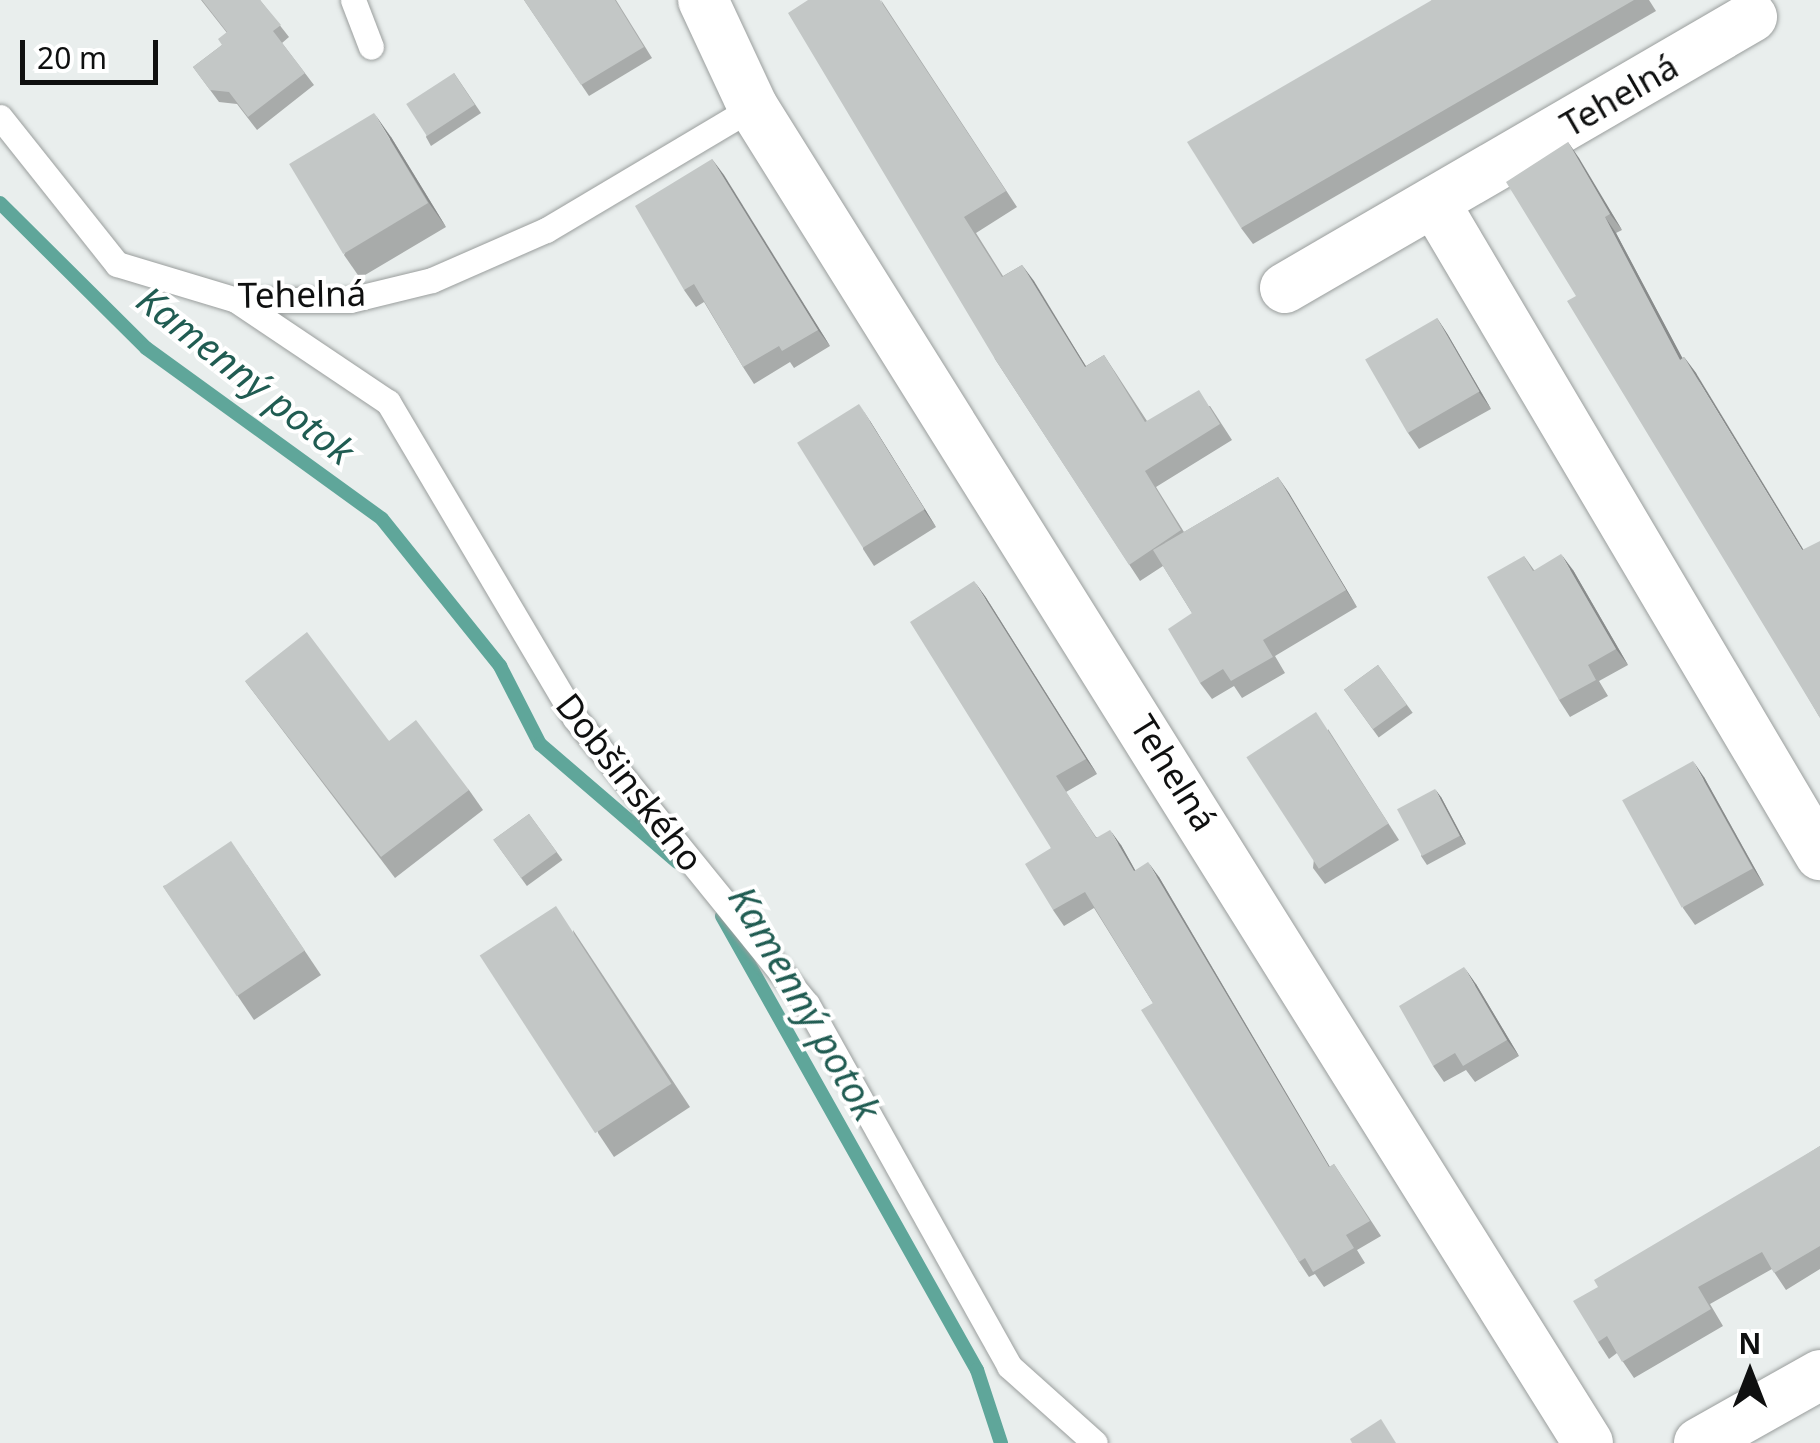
<!DOCTYPE html>
<meta charset="utf-8">
<style>
body{margin:0}
#map{position:relative;width:1820px;height:1443px;overflow:hidden;background:#e9eeed;font-family:"Noto Sans",sans-serif}
div>[style]{position:absolute}
[style*='--x']{left:calc(var(--x)*1px);top:calc(var(--y)*1px);width:calc(var(--w)*1px);rotate:calc(var(--a)*1deg)}
.stream>*{height:14px;margin:-7px;padding:0 7px;transform-origin:7px;border-radius:7px;background:#5fa69a}
.roads{filter:drop-shadow(0 0 2px #9a9e9d) drop-shadow(0 0 2px #9a9e9d)}
.lane>*{height:25px;margin:-12.5px;padding:0 12.5px;transform-origin:12.5px;border-radius:12.5px;background:#fff}
.street>*{height:50px;margin:-25px;padding:0 25px;transform-origin:25px;border-radius:25px;background:#fff}
.wall>*{inset:0;background:#a8abaa;transform-origin:0 0}
.shaded-wall>*{inset:0;background:#888b8b}
.building>*{inset:0;background:#c3c7c6;transform-origin:0 0}
span{translate:-50% -50%;white-space:nowrap;text-align:center;line-height:1.15;-webkit-text-stroke:8px #fff;paint-order:stroke}
.street-label{font-size:35px;color:#0f1010}
.water-label{font-size:38px;color:#205c52;font-style:italic}
.north{position:absolute;left:1700px;top:1323px;width:100px;height:100px;-webkit-text-stroke:8px #fff;paint-order:stroke;rotate:0deg;font-size:28px;font-weight:700;line-height:40px;text-align:center;color:#0f1010}
.north::after{content:'';display:block;margin:auto;width:35px;height:45px;background:#0f1010;clip-path:polygon(50% 0,100% 100%,50% 72%,0 100%)}
.scale{position:absolute;left:20px;top:40px;width:138px;height:45px;box-sizing:border-box;border:5px solid #0f1010;border-top:0;padding-left:12px;font-size:30px;line-height:35px;white-space:nowrap;color:#0f1010;-webkit-text-stroke:8px #fff;paint-order:stroke}
</style>
<div id="map">
<div class="stream">
<i style="--x:0;--y:203;--w:206;--a:44.8"></i>
<i style="--x:146;--y:348;--w:291;--a:35.9"></i>
<i style="--x:382;--y:519;--w:189;--a:51.2"></i>
<i style="--x:500;--y:666;--w:88;--a:62.9"></i>
<i style="--x:540;--y:744;--w:181;--a:40.7"></i>
<i style="--x:722;--y:916;--w:521;--a:60.68"></i>
<i style="--x:977;--y:1370;--w:77;--a:71.8"></i>
</div>
<div class="roads">
<div class="lane">
<i style="--x:353;--y:0;--w:50;--a:69"></i>
<i style="--x:0;--y:117;--w:188;--a:51.5"></i>
<i style="--x:117;--y:264;--w:124;--a:16.8"></i>
<i style="--x:236;--y:300;--w:114;--a:0"></i>
<i style="--x:350;--y:300;--w:84;--a:-13.7"></i>
<i style="--x:432;--y:280;--w:124;--a:-23.7"></i>
<i style="--x:546;--y:230;--w:241;--a:-30.7"></i>
<i style="--x:236;--y:300;--w:183;--a:33.9"></i>
<i style="--x:388;--y:402;--w:367;--a:59.4"></i>
<i style="--x:575;--y:718;--w:368;--a:51"></i>
<i style="--x:807;--y:1004;--w:415;--a:60.8"></i>
<i style="--x:1009;--y:1366;--w:115;--a:41.8"></i>
</div>
<div class="street">
<i style="--x:703;--y:0;--w:118;--a:65"></i>
<i style="--x:753;--y:107;--w:1575;--a:57.99"></i>
<i style="--x:1434;--y:202;--w:759;--a:59.41"></i>
<i style="--x:1285;--y:288;--w:540;--a:-30.13"></i>
<i style="--x:1699;--y:1443;--w:139;--a:-29.3"></i>
</div>
</div>
<div class="wall">
<i style="clip-path:polygon(201px 0,260px 0,289px 37px,282px 43px,314px 85px,257px 130px,237px 104px,219px 102px,193px 67px,222px 45px,227px 33px)"></i>
<i style="clip-path:polygon(524px 0,616px 0,652px 58px,589px 96px)"></i>
<i style="clip-path:polygon(881px 0,1017px 207px,976px 233px,1003px 276px,1022px 265px,1086px 366px,1104px 355px,1147px 421px,1210px 406px,1232px 440px,1156px 487px,1184px 532px,1278px 477px,1357px 607px,1275px 656px,1285px 673px,1242px 698px,1234px 686px,1212px 699px,1200px 683px,1192px 613px,1163px 566px,1140px 581px,995px 359px)"></i>
<i style="clip-path:polygon(1432px 0,1649px 0,1656px 11px,1253px 244px,1241px 228px)"></i>
<i style="clip-path:polygon(454px 73px,481px 113px,431px 146px,426px 137px)"></i>
<i style="clip-path:polygon(391px 137px,446px 227px,360px 278px,344px 255px)"></i>
<i style="clip-path:polygon(1568px 142px,1622px 230px,1616px 233px,1682px 358px,1684px 357px,1696px 373px,1820px 718px,1576px 296px)"></i>
<i style="clip-path:polygon(712px 159px,830px 346px,794px 368px,790px 362px,754px 384px,743px 367px,704px 302px,696px 307px,684px 290px)"></i>
<i style="clip-path:polygon(1437px 318px,1448px 335px,1491px 409px,1419px 449px,1408px 433px)"></i>
<i style="clip-path:polygon(870px 421px,936px 527px,874px 566px,863px 549px)"></i>
<i style="clip-path:polygon(1524px 556px,1534px 570px,1573px 570px,1628px 665px,1599px 681px,1608px 696px,1570px 717px,1559px 700px)"></i>
<i style="clip-path:polygon(985px 596px,1097px 774px,1066px 792px,1096px 837px,1121px 845px,1135px 870px,1159px 877px,1330px 1167px,1334px 1164px,1381px 1236px,1357px 1250px,1365px 1263px,1324px 1287px,1315px 1274px,1309px 1277px,1299px 1262px,1153px 1003px,1094px 908px,1064px 926px,1053px 910px,1051px 848px)"></i>
<i style="left:1378px;top:665px;width:59px;height:42px;rotate:54deg"></i>
<i style="clip-path:polygon(245px 681px,389px 741px,469px 790px,483px 810px,395px 878px)"></i>
<i style="clip-path:polygon(1328px 729px,1399px 840px,1325px 884px,1313px 868px)"></i>
<i style="clip-path:polygon(1704px 777px,1764px 885px,1695px 925px,1683px 908px)"></i>
<i style="clip-path:polygon(1441px 797px,1466px 844px,1427px 865px,1421px 856px)"></i>
<i style="left:529px;top:814px;width:57px;height:44px;rotate:54deg"></i>
<i style="clip-path:polygon(247px 865px,321px 975px,254px 1020px,163px 886px)"></i>
<i style="clip-path:polygon(573px 930px,690px 1107px,614px 1157px,598px 1133px)"></i>
<i style="clip-path:polygon(1476px 984px,1519px 1056px,1475px 1082px,1466px 1070px,1444px 1082px,1433px 1066px)"></i>
<i style="clip-path:polygon(1820px 1146px,1820px 1269px,1786px 1290px,1772px 1269px,1710px 1304px,1723px 1326px,1634px 1378px,1617px 1353px,1609px 1359px,1598px 1342px,1598px 1287px)"></i>
</div>
<div class="shaded-wall">
<i style="clip-path:polygon(374px 113px,391px 137px,446px 227px,429px 203px)"></i>
<i style="clip-path:polygon(1568px 142px,1579px 158px,1622px 230px,1610px 214px)"></i>
<i style="clip-path:polygon(712px 159px,724px 175px,830px 346px,818px 330px)"></i>
<i style="clip-path:polygon(1605px 217px,1616px 233px,1692px 376px,1680px 360px)"></i>
<i style="clip-path:polygon(1022px 265px,1034px 281px,1096px 383px,1085px 367px)"></i>
<i style="clip-path:polygon(1437px 318px,1448px 335px,1491px 409px,1479px 392px)"></i>
<i style="clip-path:polygon(1684px 357px,1696px 373px,1814px 567px,1802px 550px)"></i>
<i style="clip-path:polygon(859px 404px,870px 421px,936px 527px,924px 510px)"></i>
<i style="clip-path:polygon(1278px 477px,1289px 493px,1357px 607px,1346px 590px)"></i>
<i style="clip-path:polygon(1561px 554px,1573px 570px,1628px 665px,1616px 649px)"></i>
<i style="clip-path:polygon(974px 581px,985px 596px,1097px 774px,1086px 759px)"></i>
<i style="clip-path:polygon(1693px 761px,1704px 777px,1764px 885px,1753px 868px)"></i>
<i style="clip-path:polygon(1435px 789px,1441px 797px,1466px 844px,1460px 836px)"></i>
<i style="clip-path:polygon(1110px 830px,1121px 845px,1144px 886px,1134px 871px)"></i>
<i style="clip-path:polygon(1148px 862px,1159px 877px,1339px 1183px,1329px 1167px)"></i>
<i style="clip-path:polygon(1464px 967px,1476px 984px,1519px 1056px,1507px 1040px)"></i>
</div>
<div class="building">
<i style="clip-path:polygon(202px 0,260px 0,281px 25px,273px 31px,305px 73px,248px 117px,229px 92px,210px 90px,193px 67px,222px 45px,218px 39px,227px 32px)"></i>
<i style="clip-path:polygon(524px 0,615px 0,644px 47px,581px 85px)"></i>
<i style="clip-path:polygon(808px 0,880px 0,1006px 191px,964px 217px,1002px 277px,1022px 265px,1085px 367px,1104px 355px,1145px 422px,1199px 390px,1220px 424px,1145px 471px,1181px 530px,1129px 565px,995px 359px,788px 13px)"></i>
<i style="clip-path:polygon(1432px 0,1634px 0,1241px 228px,1187px 142px)"></i>
<i style="left:454px;top:73px;width:38px;height:57px;rotate:57deg"></i>
<i style="left:374px;top:113px;width:105px;height:99px;rotate:59deg"></i>
<i style="clip-path:polygon(1568px 142px,1610px 214px,1605px 217px,1680px 360px,1684px 357px,1802px 550px,1820px 541px,1820px 718px,1567px 301px,1576px 296px,1506px 182px)"></i>
<i style="clip-path:polygon(712px 159px,818px 330px,782px 351px,779px 346px,743px 367px,694px 284px,684px 290px,635px 206px)"></i>
<i style="left:1437px;top:318px;width:85px;height:83px;rotate:60deg"></i>
<i style="left:859px;top:404px;width:124px;height:73px;rotate:58deg"></i>
<i style="clip-path:polygon(1278px 477px,1346px 590px,1263px 640px,1273px 657px,1231px 681px,1223px 669px,1200px 683px,1168px 629px,1192px 613px,1153px 550px)"></i>
<i style="clip-path:polygon(1561px 554px,1616px 649px,1588px 665px,1596px 680px,1559px 700px,1487px 577px,1524px 556px,1533px 571px)"></i>
<i style="clip-path:polygon(974px 581px,1086px 759px,1056px 776px,1096px 838px,1110px 830px,1134px 871px,1148px 862px,1329px 1167px,1334px 1164px,1370px 1221px,1346px 1235px,1354px 1248px,1313px 1272px,1305px 1258px,1299px 1262px,1141px 1010px,1153px 1003px,1085px 892px,1053px 910px,1025px 864px,1051px 848px,910px 622px)"></i>
<i style="clip-path:polygon(307px 632px,389px 741px,416px 720px,469px 790px,381px 857px,245px 681px)"></i>
<i style="left:1378px;top:665px;width:49px;height:42px;rotate:54deg"></i>
<i style="left:1316px;top:712px;width:133px;height:83px;rotate:57deg"></i>
<i style="left:1693px;top:761px;width:123px;height:81px;rotate:61deg"></i>
<i style="left:1435px;top:789px;width:53px;height:43px;rotate:62deg"></i>
<i style="left:529px;top:814px;width:47px;height:44px;rotate:54deg"></i>
<i style="left:231px;top:841px;width:132px;height:82px;rotate:56deg"></i>
<i style="left:556px;top:906px;width:212px;height:91px;rotate:57deg"></i>
<i style="clip-path:polygon(1464px 967px,1507px 1040px,1463px 1066px,1455px 1053px,1433px 1066px,1399px 1006px)"></i>
<i style="clip-path:polygon(1820px 1146px,1820px 1246px,1774px 1273px,1762px 1252px,1698px 1287px,1711px 1309px,1622px 1362px,1607px 1336px,1598px 1342px,1573px 1301px,1598px 1287px,1594px 1280px)"></i>
<i style="clip-path:polygon(1381px 1419px,1396px 1443px,1352px 1443px,1350px 1439px)"></i>
</div>
<div class="street-label">
<span style="left:1619px;top:95px;rotate:-30deg">Tehelná</span>
<span style="left:302px;top:294px;rotate:-1deg">Tehelná</span>
<span style="left:1174px;top:773px;rotate:58deg">Tehelná</span>
<span style="left:630px;top:782px;rotate:52deg">Dobšinského</span>
</div>
<div class="water-label">
<span style="left:246px;top:375px;rotate:38deg">Kamenný potok</span>
<span style="left:805px;top:1003px;rotate:60deg">Kamenný potok</span>
</div>
<div class="north">N</div>
<div class="scale">20 m</div>
</div>
